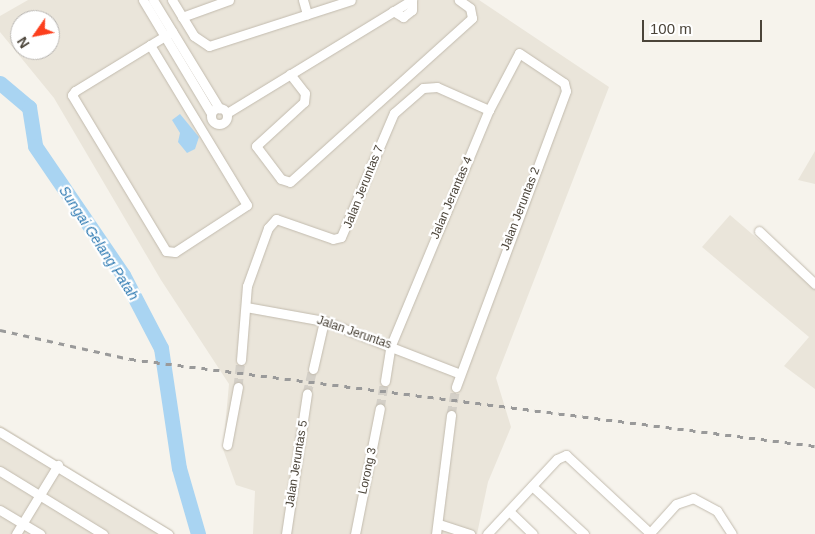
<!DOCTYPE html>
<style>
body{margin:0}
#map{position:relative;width:815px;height:534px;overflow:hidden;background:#f6f3ec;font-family:Arial,sans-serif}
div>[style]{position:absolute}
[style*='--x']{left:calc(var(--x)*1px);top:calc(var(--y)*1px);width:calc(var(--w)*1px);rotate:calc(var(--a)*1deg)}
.residential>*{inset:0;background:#eae5da}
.water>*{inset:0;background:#a9d4f2}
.river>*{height:15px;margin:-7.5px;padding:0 7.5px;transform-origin:7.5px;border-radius:7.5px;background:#a9d4f2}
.minor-tunnel>*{height:9px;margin-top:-4.5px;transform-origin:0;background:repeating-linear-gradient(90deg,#d4d0c8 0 9px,transparent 0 13.5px)}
.roads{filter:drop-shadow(0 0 1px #c2bbae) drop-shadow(0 0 1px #c2bbae)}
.minor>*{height:9px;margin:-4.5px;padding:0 4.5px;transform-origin:4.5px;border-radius:4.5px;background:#fff}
.minor>.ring{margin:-4.5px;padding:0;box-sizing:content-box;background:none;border:9px solid #fff;border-radius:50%}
.rail>*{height:2.5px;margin-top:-1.25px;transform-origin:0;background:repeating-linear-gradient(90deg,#9a9a9a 0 6px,transparent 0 12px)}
span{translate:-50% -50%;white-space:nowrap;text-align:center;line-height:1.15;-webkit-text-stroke:4.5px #fff;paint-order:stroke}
.street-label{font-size:12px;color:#4b4439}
.water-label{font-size:14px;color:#2e7ab2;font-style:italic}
.north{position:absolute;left:10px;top:10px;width:50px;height:50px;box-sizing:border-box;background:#fff;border:1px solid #b7b4b0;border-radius:50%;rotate:237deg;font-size:14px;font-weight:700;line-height:20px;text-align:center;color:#4b4439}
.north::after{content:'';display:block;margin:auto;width:18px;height:22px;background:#fc3f1d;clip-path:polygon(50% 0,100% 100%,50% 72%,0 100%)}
.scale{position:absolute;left:642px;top:20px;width:120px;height:22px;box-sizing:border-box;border:2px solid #4b4439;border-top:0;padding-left:6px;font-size:15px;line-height:18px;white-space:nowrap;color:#4b4439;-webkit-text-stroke:4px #fff;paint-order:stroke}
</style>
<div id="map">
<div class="residential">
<i style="clip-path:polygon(evenodd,28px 0,479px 0,609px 87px,496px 378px,511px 427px,488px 482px,477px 534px,253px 534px,255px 491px,236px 485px,223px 449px,229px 384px,161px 280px,54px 98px,0 32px,0 16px,28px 0,20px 20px,50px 20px,50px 50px,20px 50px,20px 20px)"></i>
<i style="clip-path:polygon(815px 151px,815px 184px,798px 180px)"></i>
<i style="clip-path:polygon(730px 215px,815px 288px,815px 389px,784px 366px,809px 337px,702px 247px)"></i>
<i style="clip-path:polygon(0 425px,170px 529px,175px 534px,0 534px)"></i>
</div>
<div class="water">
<i style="clip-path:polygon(180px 114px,199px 137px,195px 149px,187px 153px,178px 142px,180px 133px,172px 120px)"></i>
</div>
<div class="river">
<i style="--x:0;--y:83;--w:38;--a:40"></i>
<i style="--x:29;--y:107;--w:39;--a:81"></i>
<i style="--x:35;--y:146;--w:156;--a:55.7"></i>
<i style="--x:123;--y:275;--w:82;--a:62.5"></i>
<i style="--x:161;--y:348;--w:121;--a:81.5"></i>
<i style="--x:179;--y:468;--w:69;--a:73.9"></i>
</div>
<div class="minor-tunnel">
<i style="--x:238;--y:387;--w:27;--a:-84"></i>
<i style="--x:307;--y:394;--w:26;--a:-77"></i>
<i style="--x:380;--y:408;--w:27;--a:-80"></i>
<i style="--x:451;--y:415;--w:28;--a:-80"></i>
</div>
<div class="roads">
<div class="minor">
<i style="--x:143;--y:0;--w:132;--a:59"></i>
<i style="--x:153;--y:0;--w:127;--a:58.6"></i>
<i style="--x:172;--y:0;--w:42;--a:58.6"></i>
<i style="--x:194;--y:36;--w:18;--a:34"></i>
<i style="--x:209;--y:46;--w:149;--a:-17.9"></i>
<i style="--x:303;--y:0;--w:15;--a:74"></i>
<i style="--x:393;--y:11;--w:12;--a:31"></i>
<i style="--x:403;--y:17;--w:11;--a:-38"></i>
<i style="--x:412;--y:10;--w:10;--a:-90"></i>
<i style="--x:182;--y:17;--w:50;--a:-19.9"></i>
<i style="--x:150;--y:45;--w:187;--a:58.8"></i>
<i style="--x:247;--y:205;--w:86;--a:146.9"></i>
<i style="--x:175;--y:252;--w:9;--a:-174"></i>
<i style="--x:166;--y:251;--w:182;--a:-121.1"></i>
<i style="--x:72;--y:95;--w:5;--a:-53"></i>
<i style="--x:75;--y:91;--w:88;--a:-31.5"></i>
<i style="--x:150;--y:45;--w:26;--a:-31"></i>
<i style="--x:290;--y:74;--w:24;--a:52"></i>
<i style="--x:305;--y:93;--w:9;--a:96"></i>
<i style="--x:304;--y:102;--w:65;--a:137.5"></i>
<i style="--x:256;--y:146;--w:41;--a:52.9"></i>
<i style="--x:281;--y:179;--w:9;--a:18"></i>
<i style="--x:290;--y:182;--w:245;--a:-42"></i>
<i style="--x:472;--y:18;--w:10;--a:-101"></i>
<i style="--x:470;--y:8;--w:14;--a:-144"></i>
<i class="ring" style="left:211px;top:108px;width:7px;height:7px"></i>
<i style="--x:227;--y:113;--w:217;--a:-31.4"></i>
<i style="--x:759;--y:231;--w:77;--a:43.4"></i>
<i style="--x:246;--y:307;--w:79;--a:10.2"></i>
<i style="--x:324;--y:321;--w:144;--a:21.2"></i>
<i style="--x:241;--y:360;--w:74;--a:-85.4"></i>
<i style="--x:247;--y:286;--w:62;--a:-70.1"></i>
<i style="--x:268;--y:228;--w:12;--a:-48"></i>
<i style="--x:276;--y:219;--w:60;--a:19.3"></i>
<i style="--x:333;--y:239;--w:8;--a:-14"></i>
<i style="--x:341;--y:237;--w:135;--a:-66.9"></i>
<i style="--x:394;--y:113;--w:38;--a:-41"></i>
<i style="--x:423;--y:88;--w:14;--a:-4"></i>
<i style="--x:437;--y:87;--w:57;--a:23.9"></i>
<i style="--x:313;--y:369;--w:49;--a:-77.1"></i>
<i style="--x:385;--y:381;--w:36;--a:-81"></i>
<i style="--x:391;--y:345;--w:255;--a:-67.4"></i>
<i style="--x:489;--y:110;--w:64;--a:-62.2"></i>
<i style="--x:519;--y:53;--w:54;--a:33.7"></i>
<i style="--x:564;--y:83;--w:8;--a:76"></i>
<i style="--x:566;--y:91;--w:316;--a:110.4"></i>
<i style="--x:0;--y:432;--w:197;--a:31.3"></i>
<i style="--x:227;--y:445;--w:59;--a:-79.3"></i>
<i style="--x:0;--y:471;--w:121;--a:31.5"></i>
<i style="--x:532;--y:486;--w:71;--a:42.7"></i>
<i style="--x:0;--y:510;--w:47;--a:31"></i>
<i style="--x:509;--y:511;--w:33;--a:44"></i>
<i style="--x:439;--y:524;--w:33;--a:18"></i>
<i style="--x:16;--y:534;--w:81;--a:-58.7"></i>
<i style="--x:286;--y:534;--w:142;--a:-81.5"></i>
<i style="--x:355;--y:534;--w:128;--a:-78.8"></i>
<i style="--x:436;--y:534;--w:120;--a:-82.8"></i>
<i style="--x:487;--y:534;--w:103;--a:-47"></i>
<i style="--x:557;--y:459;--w:10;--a:-24"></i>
<i style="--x:566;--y:455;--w:116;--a:42.9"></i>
<i style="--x:649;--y:534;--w:40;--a:-48"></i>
<i style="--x:676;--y:504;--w:18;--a:-19"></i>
<i style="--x:693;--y:498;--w:27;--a:28"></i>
<i style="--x:717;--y:511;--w:27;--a:57"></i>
</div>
</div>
<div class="rail">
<i style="--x:0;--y:330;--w:133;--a:12.6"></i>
<i style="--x:130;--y:359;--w:691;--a:7.24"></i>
</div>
<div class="street-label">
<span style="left:364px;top:187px;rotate:-68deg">Jalan Jeruntas 7</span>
<span style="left:452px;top:198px;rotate:-67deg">Jalan Jerantas 4</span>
<span style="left:521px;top:209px;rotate:-69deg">Jalan Jeruntas 2</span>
<span style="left:354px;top:333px;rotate:19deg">Jalan Jeruntas</span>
<span style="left:297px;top:464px;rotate:-81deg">Jalan Jeruntas 5</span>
<span style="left:368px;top:471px;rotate:-78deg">Lorong 3</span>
</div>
<div class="water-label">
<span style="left:99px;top:243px;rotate:57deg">Sungai Gelang Patah</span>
</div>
<div class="north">N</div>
<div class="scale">100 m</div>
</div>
